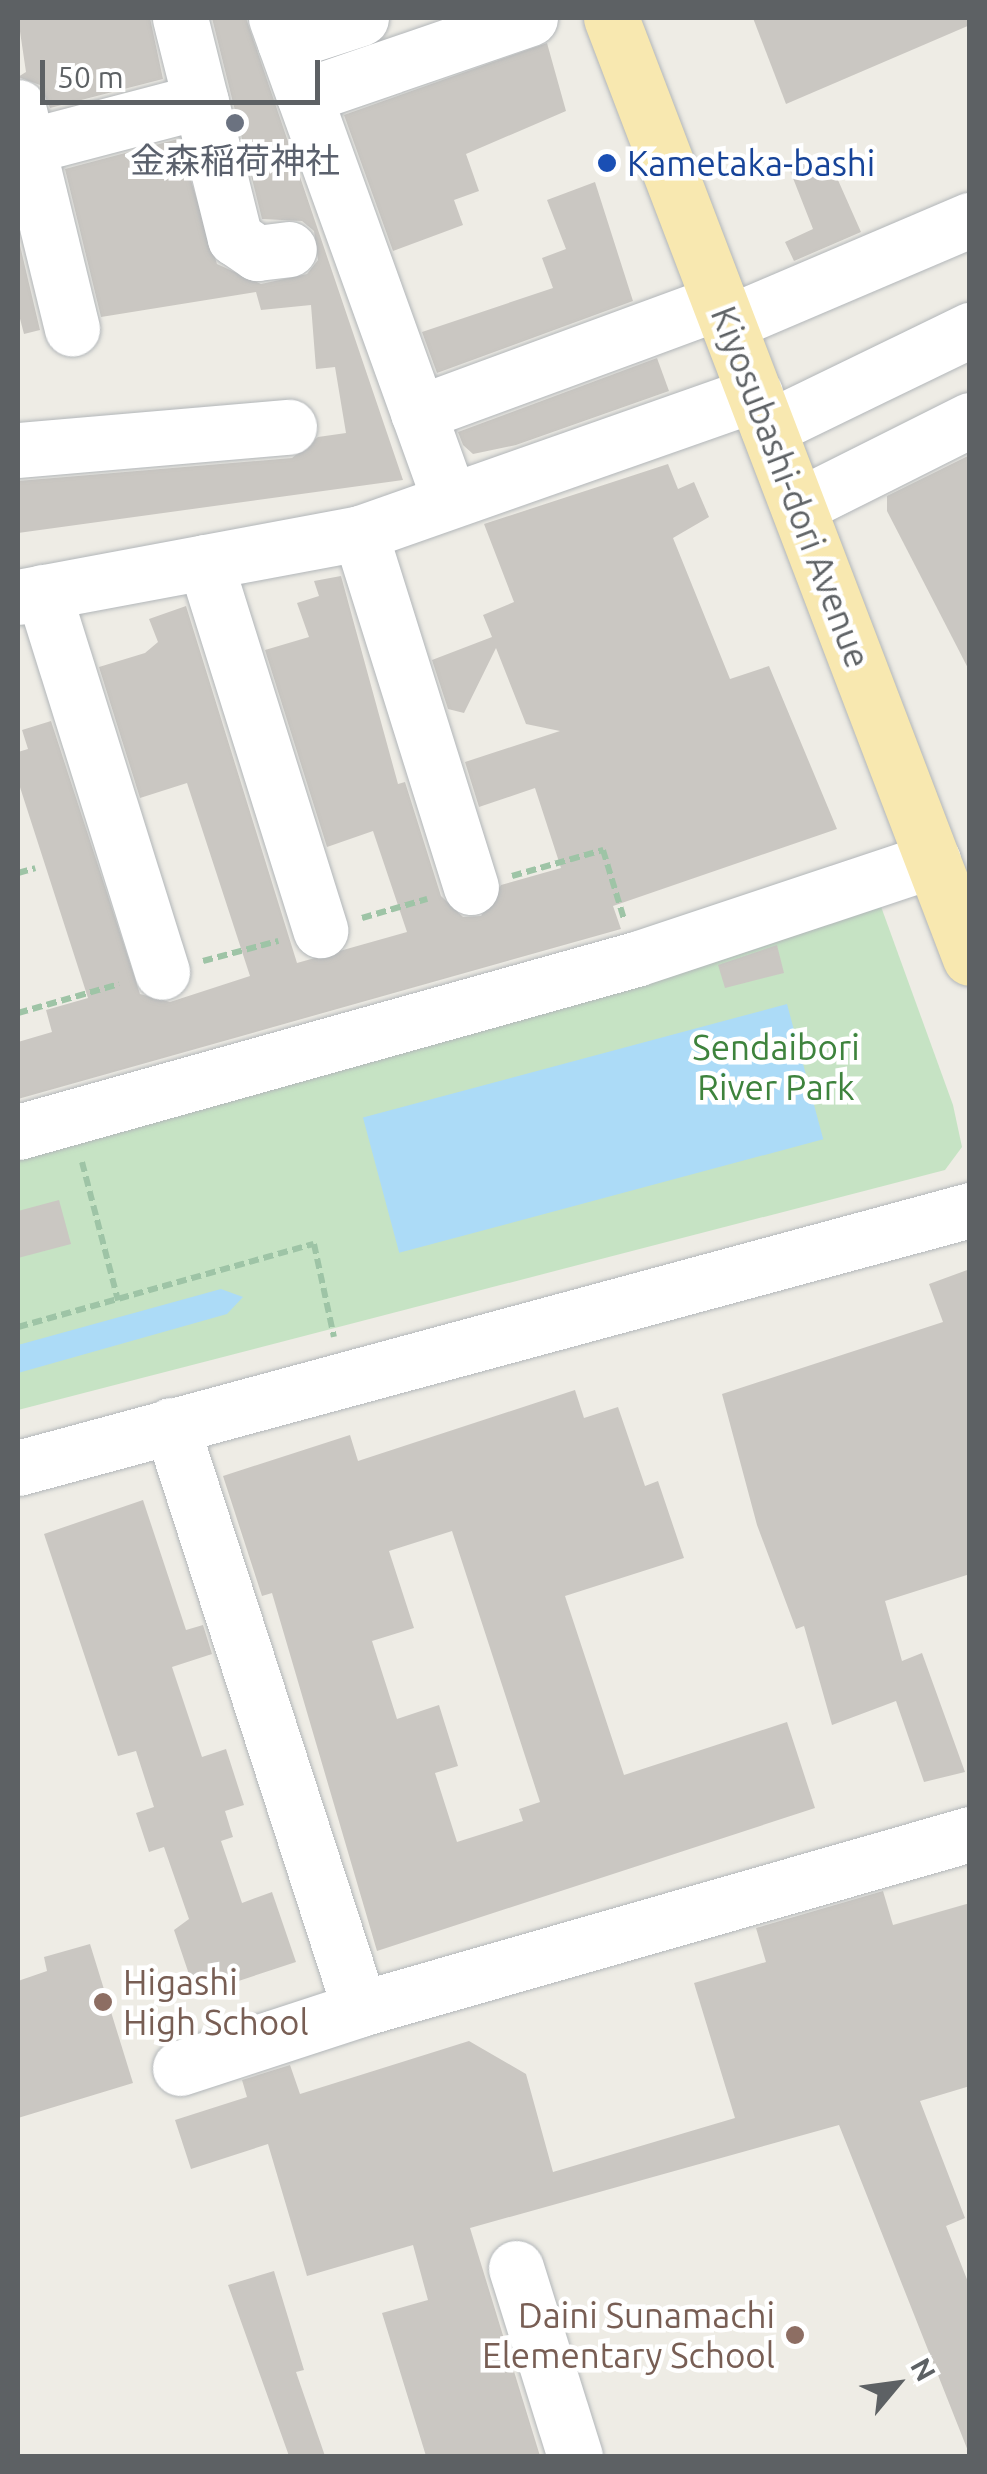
<!DOCTYPE html>
<meta charset="utf-8">
<style>
body{margin:0}
#map{position:relative;width:987px;height:2474px;overflow:hidden;background:#eeece5;font-family:Ubuntu,"Noto Sans JP",sans-serif}
div>[style]{position:absolute}
[style*='--x']{left:calc(var(--x)*1px);top:calc(var(--y)*1px);width:calc(var(--w)*1px);rotate:calc(var(--a)*1deg)}
.green>*{inset:0;background:#c6e3c4}
.water>*{inset:0;background:#acdbf7;transform-origin:0 0}
.building>*{inset:0;background:#cac7c2}
.path>*{height:6px;margin-top:-3px;transform-origin:0;background:repeating-linear-gradient(90deg,#9ec4a6 0 10px,transparent 0 15px)}
.roads{filter:drop-shadow(0 0 2px #b2b6b9) drop-shadow(0 0 2px #b2b6b9)}
.minor>*{height:55px;margin:-27.5px;padding:0 27.5px;transform-origin:27.5px;border-radius:27.5px;background:#fff}
.major>*{height:55px;margin:-27.5px;padding:0 27.5px;transform-origin:27.5px;border-radius:27.5px;background:#f8e8b0}
.dots>*{width:28px;height:28px;translate:-50% -50%;box-sizing:border-box;border:5px solid #fff;border-radius:50%}
span{translate:-50% -50%;white-space:nowrap;text-align:center;line-height:1.15;-webkit-text-stroke:9px #fff;paint-order:stroke}
.worship-label{font-size:35px;color:#5b616d}
.transit-label{font-size:35px;color:#164399}
.left{translate:0 -50%;text-align:left}
.street-label{font-size:35px;color:#5d6164}
.park-label{font-size:35px;color:#3e833d}
.education-label{font-size:35px;color:#785e54}
.right{translate:-100% -50%;text-align:right}
.frame{position:absolute;inset:0;border:20px solid #5d6164;pointer-events:none}
.north{position:absolute;left:847px;top:2334px;width:100px;height:100px;-webkit-text-stroke:8px #fff;paint-order:stroke;rotate:61deg;font-size:28px;font-weight:700;line-height:40px;text-align:center;color:#5d6164}
.north::after{content:'';display:block;margin:auto;width:35px;height:45px;background:#5d6164;clip-path:polygon(50% 0,100% 100%,50% 72%,0 100%)}
.scale{position:absolute;left:40px;top:60px;width:280px;height:45px;box-sizing:border-box;border:5px solid #5d6164;border-top:0;padding-left:12px;font-size:30px;line-height:35px;white-space:nowrap;color:#5d6164;-webkit-text-stroke:8px #fff;paint-order:stroke}
</style>
<div id="map">
<div class="green">
<i style="clip-path:polygon(875px 890px,953px 1105px,962px 1147px,945px 1170px,18px 1410px,18px 1147px)"></i>
</div>
<div class="water">
<i style="left:787px;top:1004px;width:140px;height:439px;rotate:75deg"></i>
<i style="clip-path:polygon(221px 1289px,243px 1297px,227px 1314px,18px 1373px,18px 1345px)"></i>
</div>
<div class="building">
<i style="clip-path:polygon(18px 18px,150px 18px,163px 79px,50px 108px,40px 85px,18px 77px,26px 72px)"></i>
<i style="clip-path:polygon(212px 18px,246px 18px,403px 480px,18px 533px,18px 481px,292px 458px,318px 437px,346px 433px,335px 367px,316px 369px,311px 305px,261px 310px,256px 292px,101px 317px,65px 169px,178px 139px,217px 264px,261px 284px,307px 274px,318px 260px,314px 231px,302px 221px,262px 219px)"></i>
<i style="clip-path:polygon(753px 18px,970px 18px,970px 25px,786px 104px)"></i>
<i style="clip-path:polygon(547px 43px,566px 111px,466px 154px,479px 191px,454px 200px,463px 225px,393px 251px,344px 115px)"></i>
<i style="clip-path:polygon(826px 153px,861px 232px,794px 261px,785px 242px,813px 229px,789px 168px)"></i>
<i style="clip-path:polygon(595px 182px,633px 301px,437px 373px,422px 332px,553px 288px,542px 258px,566px 249px,547px 200px)"></i>
<i style="clip-path:polygon(18px 237px,40px 330px,24px 334px,18px 311px)"></i>
<i style="clip-path:polygon(657px 358px,669px 391px,516px 445px,473px 454px,463px 445px,458px 432px)"></i>
<i style="clip-path:polygon(970px 455px,970px 672px,887px 511px,887px 496px)"></i>
<i style="clip-path:polygon(668px 464px,678px 489px,694px 482px,709px 517px,673px 538px,730px 679px,769px 666px,837px 829px,613px 906px,621px 929px,18px 1099px,18px 1042px,52px 1032px,46px 1010px,88px 998px,18px 781px,18px 752px,28px 749px,22px 730px,51px 721px,140px 994px,170px 1002px,250px 976px,187px 783px,140px 798px,99px 667px,145px 653px,158px 642px,149px 619px,186px 606px,297px 963px,407px 932px,373px 831px,327px 847px,265px 650px,309px 637px,297px 603px,319px 596px,314px 581px,341px 576px,398px 784px,405px 782px,441px 896px,463px 917px,481px 916px,501px 885px,561px 868px,535px 788px,479px 807px,465px 762px,560px 731px,526px 724px,496px 648px,464px 713px,448px 709px,432px 660px,492px 637px,483px 615px,514px 602px,484px 524px)"></i>
<i style="clip-path:polygon(777px 945px,784px 973px,725px 988px,718px 965px)"></i>
<i style="clip-path:polygon(59px 1200px,71px 1244px,18px 1258px,18px 1211px)"></i>
<i style="clip-path:polygon(970px 1269px,970px 1574px,885px 1601px,902px 1661px,922px 1653px,965px 1772px,924px 1782px,896px 1701px,832px 1725px,804px 1626px,796px 1629px,757px 1525px,722px 1394px,943px 1322px,929px 1284px)"></i>
<i style="clip-path:polygon(evenodd,575px 1390px,584px 1418px,618px 1407px,645px 1486px,658px 1481px,684px 1558px,565px 1596px,624px 1775px,787px 1722px,815px 1808px,377px 1951px,272px 1593px,262px 1596px,223px 1476px,350px 1435px,358px 1461px,575px 1390px,452px 1531px,540px 1802px,519px 1809px,523px 1821px,457px 1842px,435px 1773px,458px 1766px,439px 1705px,397px 1719px,372px 1641px,414px 1628px,389px 1551px,452px 1531px)"></i>
<i style="clip-path:polygon(143px 1500px,186px 1630px,203px 1625px,212px 1654px,172px 1667px,202px 1757px,226px 1749px,244px 1805px,225px 1811px,233px 1837px,221px 1841px,242px 1903px,272px 1892px,296px 1962px,196px 1995px,174px 1930px,189px 1919px,164px 1847px,149px 1852px,136px 1813px,154px 1807px,136px 1751px,118px 1756px,44px 1534px)"></i>
<i style="clip-path:polygon(883px 1891px,893px 1925px,970px 1903px,970px 2086px,920px 2101px,965px 2218px,946px 2226px,970px 2287px,970px 2456px,839px 2125px,470px 2228px,540px 2456px,426px 2456px,382px 2313px,428px 2300px,413px 2245px,307px 2276px,268px 2144px,191px 2169px,175px 2120px,247px 2097px,242px 2080px,290px 2065px,300px 2094px,469px 2041px,526px 2074px,553px 2172px,735px 2118px,694px 1983px,766px 1962px,756px 1928px)"></i>
<i style="clip-path:polygon(90px 1944px,133px 2083px,18px 2118px,18px 1981px,47px 1971px,44px 1957px)"></i>
<i style="clip-path:polygon(274px 2271px,304px 2370px,296px 2372px,325px 2456px,289px 2456px,228px 2285px)"></i>
</div>
<div class="path">
<i style="--x:18;--y:873;--w:18;--a:-16"></i>
<i style="--x:512;--y:876;--w:95;--a:-15.9"></i>
<i style="--x:603;--y:850;--w:72;--a:73.1"></i>
<i style="--x:362;--y:918;--w:68;--a:-16.3"></i>
<i style="--x:203;--y:961;--w:78;--a:-14.9"></i>
<i style="--x:18;--y:1013;--w:105;--a:-16"></i>
<i style="--x:82;--y:1162;--w:143;--a:75.4"></i>
<i style="--x:18;--y:1327;--w:307;--a:-15.7"></i>
<i style="--x:314;--y:1244;--w:95;--a:77.9"></i>
</div>
<div class="roads">
<div class="minor">
<i style="--x:180;--y:18;--w:227;--a:76"></i>
<i style="--x:235;--y:238;--w:27;--a:34"></i>
<i style="--x:257;--y:253;--w:32;--a:-7"></i>
<i style="--x:276;--y:18;--w:513;--a:70.19"></i>
<i style="--x:285;--y:43;--w:80;--a:-18.2"></i>
<i style="--x:304;--y:96;--w:239;--a:-19"></i>
<i style="--x:18;--y:107;--w:228;--a:76.3"></i>
<i style="--x:18;--y:149;--w:189;--a:-14.7"></i>
<i style="--x:728;--y:323;--w:263;--a:-23.1"></i>
<i style="--x:418;--y:413;--w:322;--a:-20.2"></i>
<i style="--x:768;--y:428;--w:225;--a:-25.9"></i>
<i style="--x:18;--y:450;--w:272;--a:-4.9"></i>
<i style="--x:798;--y:506;--w:192;--a:-26.6"></i>
<i style="--x:360;--y:533;--w:371;--a:72.6"></i>
<i style="--x:205;--y:562;--w:386;--a:72.6"></i>
<i style="--x:43;--y:592;--w:398;--a:72.6"></i>
<i style="--x:18;--y:597;--w:348;--a:-10.6"></i>
<i style="--x:360;--y:533;--w:419;--a:-19.4"></i>
<i style="--x:18;--y:1132;--w:642;--a:-15.64"></i>
<i style="--x:636;--y:959;--w:313;--a:-18.4"></i>
<i style="--x:171;--y:1425;--w:614;--a:72.07"></i>
<i style="--x:360;--y:2009;--w:635;--a:-16.01"></i>
<i style="--x:18;--y:1468;--w:986;--a:-15.16"></i>
<i style="--x:180;--y:2068;--w:189;--a:-18.1"></i>
<i style="--x:516;--y:2268;--w:197;--a:72.6"></i>
</div>
<div class="major">
<i style="--x:611;--y:18;--w:1006;--a:69.1"></i>
</div>
</div>
<div class="dots">
<i style="left:235px;top:123px;background:#6b7280"></i>
<i style="left:607px;top:163px;background:#1a4fb4"></i>
<i style="left:103px;top:2002px;background:#8d6e63"></i>
<i style="left:795px;top:2335px;background:#8d6e63"></i>
</div>
<div class="worship-label">
<span style="left:235px;top:160px">金森稲荷神社</span>
</div>
<div class="transit-label">
<span class="left" style="left:627px;top:163px">Kametaka-bashi</span>
</div>
<div class="street-label">
<span style="left:791px;top:487px;rotate:69deg">Kiyosubashi-dori Avenue</span>
</div>
<div class="park-label">
<span style="left:776px;top:1067px">Sendaibori<br>River Park</span>
</div>
<div class="education-label">
<span class="left" style="left:123px;top:2002px">Higashi<br>High School</span>
<span class="right" style="left:775px;top:2335px">Daini Sunamachi<br>Elementary School</span>
</div>
<div class="frame"></div>
<div class="north">N</div>
<div class="scale">50 m</div>
</div>
